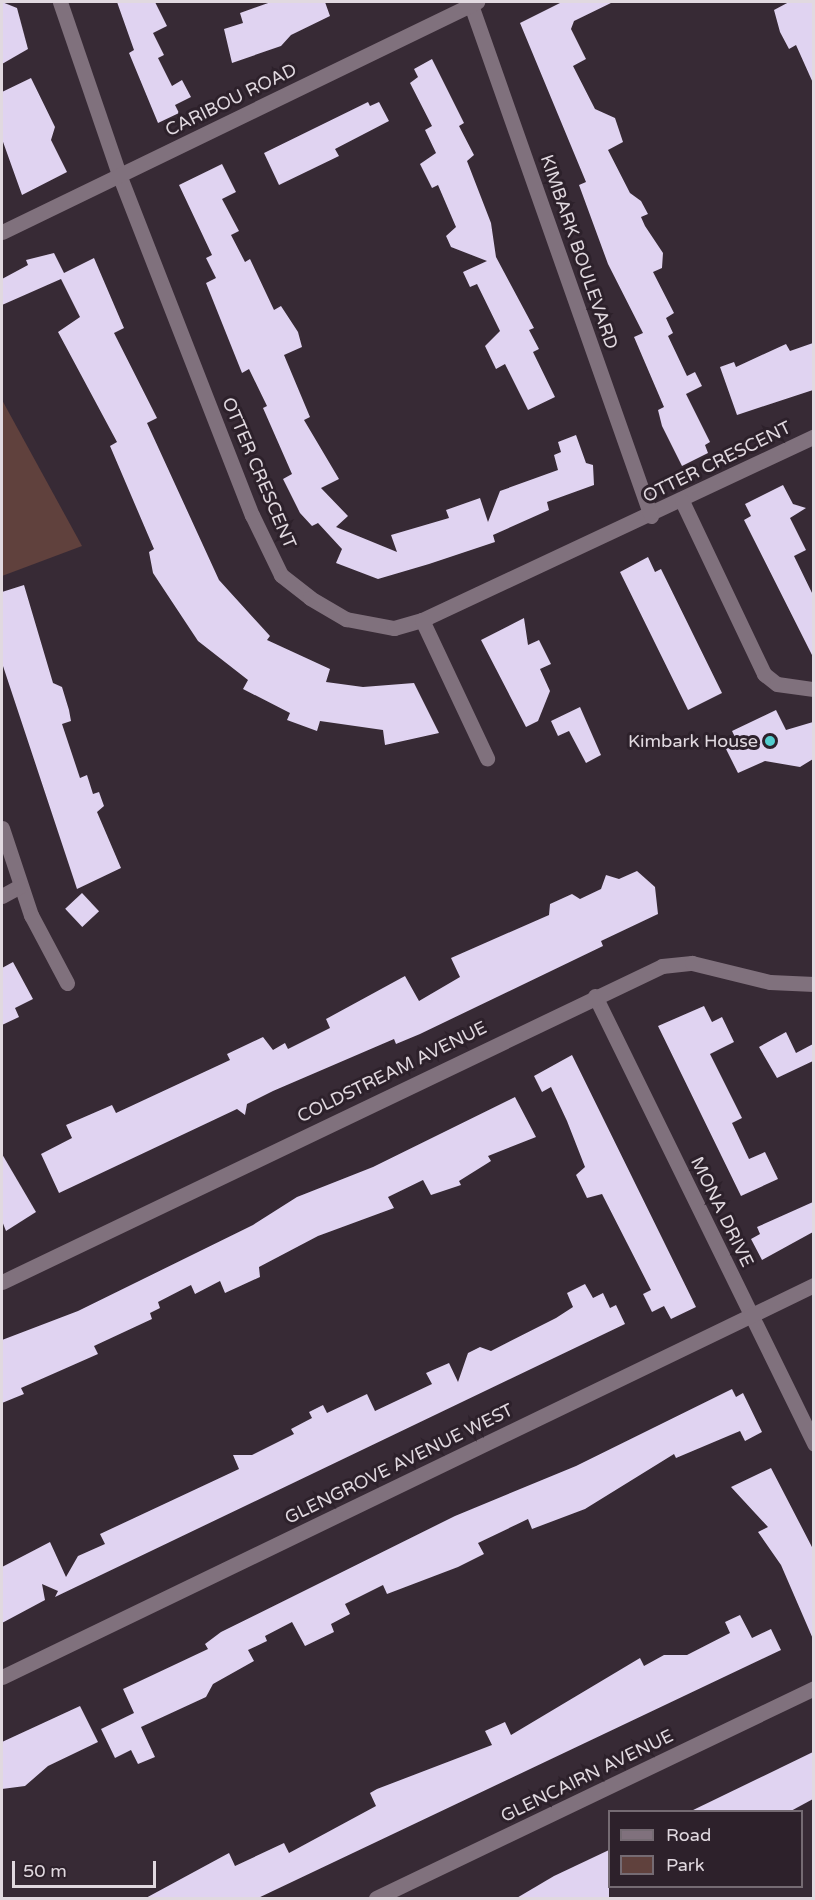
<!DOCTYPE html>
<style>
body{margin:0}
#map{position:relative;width:815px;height:1900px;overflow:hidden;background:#372a35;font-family:"Varela Round",sans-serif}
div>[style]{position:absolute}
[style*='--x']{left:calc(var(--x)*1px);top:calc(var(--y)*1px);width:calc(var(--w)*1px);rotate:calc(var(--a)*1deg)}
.green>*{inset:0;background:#60413d}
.building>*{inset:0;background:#e0d3f1;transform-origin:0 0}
.minor>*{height:15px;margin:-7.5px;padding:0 7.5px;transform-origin:7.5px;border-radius:7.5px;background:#80717d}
.dots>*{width:16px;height:16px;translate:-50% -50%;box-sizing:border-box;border:3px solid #2d212b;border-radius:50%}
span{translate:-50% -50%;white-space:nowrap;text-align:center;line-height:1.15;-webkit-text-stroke:6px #2d212b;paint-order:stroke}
.street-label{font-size:18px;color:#e1d9e0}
.poi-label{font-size:18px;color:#e1d9e0}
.right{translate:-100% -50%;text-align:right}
.frame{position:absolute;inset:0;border:3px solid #e1d9e0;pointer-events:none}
.legend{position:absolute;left:608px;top:1810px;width:195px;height:78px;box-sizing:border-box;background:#2d212b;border:2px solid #756b73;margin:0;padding:8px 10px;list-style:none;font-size:18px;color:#e1d9e0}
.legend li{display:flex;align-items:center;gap:12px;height:30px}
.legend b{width:30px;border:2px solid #756b73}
.scale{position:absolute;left:12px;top:1861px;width:144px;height:27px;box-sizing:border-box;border:3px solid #e1d9e0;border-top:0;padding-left:8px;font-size:18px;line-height:21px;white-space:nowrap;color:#e1d9e0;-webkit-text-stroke:4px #2d212b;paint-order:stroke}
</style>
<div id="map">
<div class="green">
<i style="clip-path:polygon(2px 400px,82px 546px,2px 576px)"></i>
</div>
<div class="building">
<i style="clip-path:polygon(2px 2px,17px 8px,28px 49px,2px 64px)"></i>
<i style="clip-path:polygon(117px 2px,155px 2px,167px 26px,153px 33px,164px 55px,158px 58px,172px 86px,182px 80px,191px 97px,175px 105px,179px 113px,158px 123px,129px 53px,134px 50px)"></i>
<i style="clip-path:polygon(271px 2px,325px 2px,330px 16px,291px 35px,281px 46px,232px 63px,224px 29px,243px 23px,240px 13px)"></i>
<i style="clip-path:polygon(562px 2px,613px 2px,574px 21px,571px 29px,586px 59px,573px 66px,595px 109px,615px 118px,623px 142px,608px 150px,630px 193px,641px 201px,648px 214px,641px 217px,645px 226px,663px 253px,662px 268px,653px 272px,674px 313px,666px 318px,673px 333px,668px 336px,687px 376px,695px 372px,702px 386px,686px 394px,710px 442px,705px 445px,708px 453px,682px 466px,662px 426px,658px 410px,664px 407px,634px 337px,643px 333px,608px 264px,579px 185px,586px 182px,520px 23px)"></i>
<i style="clip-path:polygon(789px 2px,813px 2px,813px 83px,796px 45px,789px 49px,780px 32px,774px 10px)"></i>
<i style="clip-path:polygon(432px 59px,464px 123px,459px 126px,474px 155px,467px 161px,491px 223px,496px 257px,534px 328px,529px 330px,539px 349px,533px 352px,555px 397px,528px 410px,505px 364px,496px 369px,485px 346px,500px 331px,477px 284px,470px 287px,463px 272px,487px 261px,451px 247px,446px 236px,456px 227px,438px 185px,432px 188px,420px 164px,436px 153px,425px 130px,432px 126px,410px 83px,418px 77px,414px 69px)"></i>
<i style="clip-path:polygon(31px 78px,55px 127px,51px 140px,67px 172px,22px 195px,2px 139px,2px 92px)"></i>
<i style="clip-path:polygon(368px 102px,370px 106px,379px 102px,389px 121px,335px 149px,339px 156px,279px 185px,264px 153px)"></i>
<i style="clip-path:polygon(222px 164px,236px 192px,222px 199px,239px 231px,231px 235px,245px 262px,250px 259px,274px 310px,281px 306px,298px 332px,302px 347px,284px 355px,310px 417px,304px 420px,339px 479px,321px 488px,348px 516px,336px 527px,397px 552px,391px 535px,449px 518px,446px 510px,480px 498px,488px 522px,500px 491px,558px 470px,554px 455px,561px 452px,558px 442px,576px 435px,586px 463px,593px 465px,594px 485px,547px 502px,549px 510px,493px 535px,495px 542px,429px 564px,378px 579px,336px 563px,342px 549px,318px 523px,312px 526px,300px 513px,283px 479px,292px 474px,263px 408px,267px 406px,249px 369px,242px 373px,206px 283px,216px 278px,206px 258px,212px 255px,179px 185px)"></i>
<i style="clip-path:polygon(54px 253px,64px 273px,94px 258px,124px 328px,114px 333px,157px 418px,147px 423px,219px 580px,270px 636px,267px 640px,330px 669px,326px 682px,363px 687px,414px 683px,439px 733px,385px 745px,383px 730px,320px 721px,317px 731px,287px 720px,290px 713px,243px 689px,248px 680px,198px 641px,153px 573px,149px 552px,154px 549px,110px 446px,117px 442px,58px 332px,80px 317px,61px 279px,2px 305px,2px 279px,28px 265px,26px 260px)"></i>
<i style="clip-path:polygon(813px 343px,813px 390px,737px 415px,720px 367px,734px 362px,736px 367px,786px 344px,790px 351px)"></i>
<i style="clip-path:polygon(783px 485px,793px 504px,806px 508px,790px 518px,806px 550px,794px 556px,813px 595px,813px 657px,744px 520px,751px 516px,745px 504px)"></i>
<i style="clip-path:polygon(648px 557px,655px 572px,661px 569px,722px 693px,688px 710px,620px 572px)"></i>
<i style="clip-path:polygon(24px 585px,53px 683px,62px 687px,69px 710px,71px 721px,62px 724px,80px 778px,87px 775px,93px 794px,99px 792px,104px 806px,97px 812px,121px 868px,77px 889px,2px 663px,2px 592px)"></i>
<i style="clip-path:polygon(524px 618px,528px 645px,539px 640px,551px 664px,540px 669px,550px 691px,538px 721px,526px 727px,481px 640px)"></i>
<i style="clip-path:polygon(580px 707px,601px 755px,586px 763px,569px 731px,558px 736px,551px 721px)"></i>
<i style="clip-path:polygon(776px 710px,786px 730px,813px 722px,813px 759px,800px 767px,765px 761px,738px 773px,723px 743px,735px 737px,732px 731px)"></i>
<i style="clip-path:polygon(637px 871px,655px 887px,658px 914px,601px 941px,603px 946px,420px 1034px,396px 1044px,394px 1039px,273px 1091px,247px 1104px,245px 1115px,237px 1109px,59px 1193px,41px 1154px,72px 1138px,66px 1125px,112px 1105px,116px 1113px,230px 1060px,227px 1054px,263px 1037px,273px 1050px,285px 1043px,288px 1049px,330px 1028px,326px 1019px,405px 976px,419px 1001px,460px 977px,451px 958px,549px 915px,550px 904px,572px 894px,580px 899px,601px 889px,606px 875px,619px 879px)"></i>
<i style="left:82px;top:893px;width:25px;height:23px;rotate:47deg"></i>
<i style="clip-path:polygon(13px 962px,33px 999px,15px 1008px,19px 1017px,2px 1025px,2px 968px)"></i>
<i style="clip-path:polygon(704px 1006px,712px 1022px,722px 1017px,734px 1042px,710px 1054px,742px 1118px,732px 1123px,749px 1159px,765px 1152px,778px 1179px,741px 1196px,658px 1026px)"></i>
<i style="clip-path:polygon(786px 1032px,796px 1053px,813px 1044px,813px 1061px,777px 1078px,759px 1047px)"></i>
<i style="clip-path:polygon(572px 1055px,696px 1307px,671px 1319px,664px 1306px,652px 1312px,643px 1294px,651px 1290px,602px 1194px,587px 1198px,576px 1175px,585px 1167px,567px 1121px,551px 1087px,542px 1092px,534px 1076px)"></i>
<i style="clip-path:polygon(515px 1097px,536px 1137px,488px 1156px,491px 1161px,459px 1181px,461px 1185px,431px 1195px,423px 1180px,388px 1197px,394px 1208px,318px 1236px,259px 1267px,260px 1277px,225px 1293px,220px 1281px,195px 1294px,191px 1285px,158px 1302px,160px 1308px,150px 1313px,152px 1319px,94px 1346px,98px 1354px,21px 1388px,24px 1394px,2px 1403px,2px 1340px,78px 1311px,253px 1225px,297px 1197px,373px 1167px)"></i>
<i style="clip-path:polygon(2px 1154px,36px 1212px,6px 1231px,2px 1221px)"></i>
<i style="clip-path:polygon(813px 1202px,813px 1232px,762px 1260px,751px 1239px,760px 1234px,757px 1227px)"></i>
<i style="clip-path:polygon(585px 1284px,593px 1298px,603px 1293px,610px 1308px,616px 1305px,625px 1324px,55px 1597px,58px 1591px,42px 1584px,45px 1600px,2px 1623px,2px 1567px,50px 1542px,66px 1577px,78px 1556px,105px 1544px,100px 1534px,239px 1469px,233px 1455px,252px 1455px,294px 1434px,291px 1429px,312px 1418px,309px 1412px,323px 1405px,327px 1413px,367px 1394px,375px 1411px,432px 1384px,426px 1373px,449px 1363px,458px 1382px,468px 1353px,480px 1347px,491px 1351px,556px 1318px,573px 1307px,567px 1293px)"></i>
<i style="clip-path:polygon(732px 1389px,736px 1397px,743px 1393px,762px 1432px,745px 1441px,740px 1431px,676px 1458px,674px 1454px,585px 1509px,532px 1529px,528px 1519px,478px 1543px,484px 1554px,458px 1567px,387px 1594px,383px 1585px,345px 1604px,350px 1614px,331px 1624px,334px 1632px,305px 1646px,292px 1622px,265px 1636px,267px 1641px,248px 1650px,254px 1661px,213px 1684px,206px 1697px,141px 1727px,155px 1757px,138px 1764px,131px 1750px,115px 1758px,101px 1729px,134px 1713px,123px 1689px,208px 1649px,205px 1644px,221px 1632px,455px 1516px,576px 1466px)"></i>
<i style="clip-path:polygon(771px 1468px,813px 1549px,813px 1639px,781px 1565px,758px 1532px,768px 1527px,731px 1487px)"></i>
<i style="clip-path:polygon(740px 1615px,752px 1638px,771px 1629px,781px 1650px,256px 1899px,144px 1899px,229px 1853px,235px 1866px,284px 1843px,289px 1853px,376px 1806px,370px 1793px,377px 1789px,492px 1745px,485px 1731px,505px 1722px,511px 1735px,640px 1658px,644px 1666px,664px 1655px,687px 1655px,730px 1633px,725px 1622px)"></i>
<i style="clip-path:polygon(80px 1706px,98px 1742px,48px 1766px,25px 1786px,2px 1789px,2px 1742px)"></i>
<i style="clip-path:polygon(813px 1752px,813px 1799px,789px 1812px,689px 1812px)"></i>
<i style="clip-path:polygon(609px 1850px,609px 1899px,515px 1899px,554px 1876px)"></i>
</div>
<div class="minor">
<i style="--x:60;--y:2;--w:185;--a:71.1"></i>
<i style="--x:120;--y:177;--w:363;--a:68.7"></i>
<i style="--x:252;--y:515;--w:67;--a:64.2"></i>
<i style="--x:281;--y:575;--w:37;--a:38"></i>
<i style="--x:310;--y:598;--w:42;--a:30.3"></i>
<i style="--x:346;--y:619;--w:49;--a:10.6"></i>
<i style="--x:394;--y:628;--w:29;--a:-16"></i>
<i style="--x:422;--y:620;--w:433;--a:-25.1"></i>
<i style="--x:470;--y:2;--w:545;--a:70.6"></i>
<i style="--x:2;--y:232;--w:528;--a:-25.84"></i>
<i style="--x:682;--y:501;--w:191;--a:64.6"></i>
<i style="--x:764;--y:674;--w:16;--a:38"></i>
<i style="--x:777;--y:684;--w:37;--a:8"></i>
<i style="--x:422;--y:620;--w:153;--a:64.8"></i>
<i style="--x:2;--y:828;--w:92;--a:71.6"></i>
<i style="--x:31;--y:915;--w:77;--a:62.1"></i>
<i style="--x:2;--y:896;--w:21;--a:-29"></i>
<i style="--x:595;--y:996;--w:499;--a:63.9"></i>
<i style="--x:2;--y:1282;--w:732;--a:-25.58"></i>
<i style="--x:662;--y:966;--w:30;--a:-6"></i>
<i style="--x:692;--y:963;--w:80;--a:13.7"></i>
<i style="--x:770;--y:982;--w:44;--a:2.6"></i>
<i style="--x:2;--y:1677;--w:902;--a:-25.77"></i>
<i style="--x:376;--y:1898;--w:486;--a:-25.6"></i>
</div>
<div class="dots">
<i style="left:770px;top:741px;background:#52cdce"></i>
</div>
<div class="street-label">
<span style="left:231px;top:100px;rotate:-26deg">CARIBOU ROAD</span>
<span style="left:579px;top:252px;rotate:71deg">KIMBARK BOULEVARD</span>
<span style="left:717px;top:462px;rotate:-26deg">OTTER CRESCENT</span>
<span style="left:259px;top:473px;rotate:67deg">OTTER CRESCENT</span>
<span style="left:392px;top:1072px;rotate:-26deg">COLDSTREAM AVENUE</span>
<span style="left:722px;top:1212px;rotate:64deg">MONA DRIVE</span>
<span style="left:399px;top:1464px;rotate:-26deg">GLENGROVE AVENUE WEST</span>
<span style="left:587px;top:1776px;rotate:-26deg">GLENCAIRN AVENUE</span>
</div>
<div class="poi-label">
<span class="right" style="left:758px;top:741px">Kimbark House</span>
</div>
<div class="frame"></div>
<ul class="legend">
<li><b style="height:8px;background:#80717d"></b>Road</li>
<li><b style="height:16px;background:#60413d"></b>Park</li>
</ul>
<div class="scale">50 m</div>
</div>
